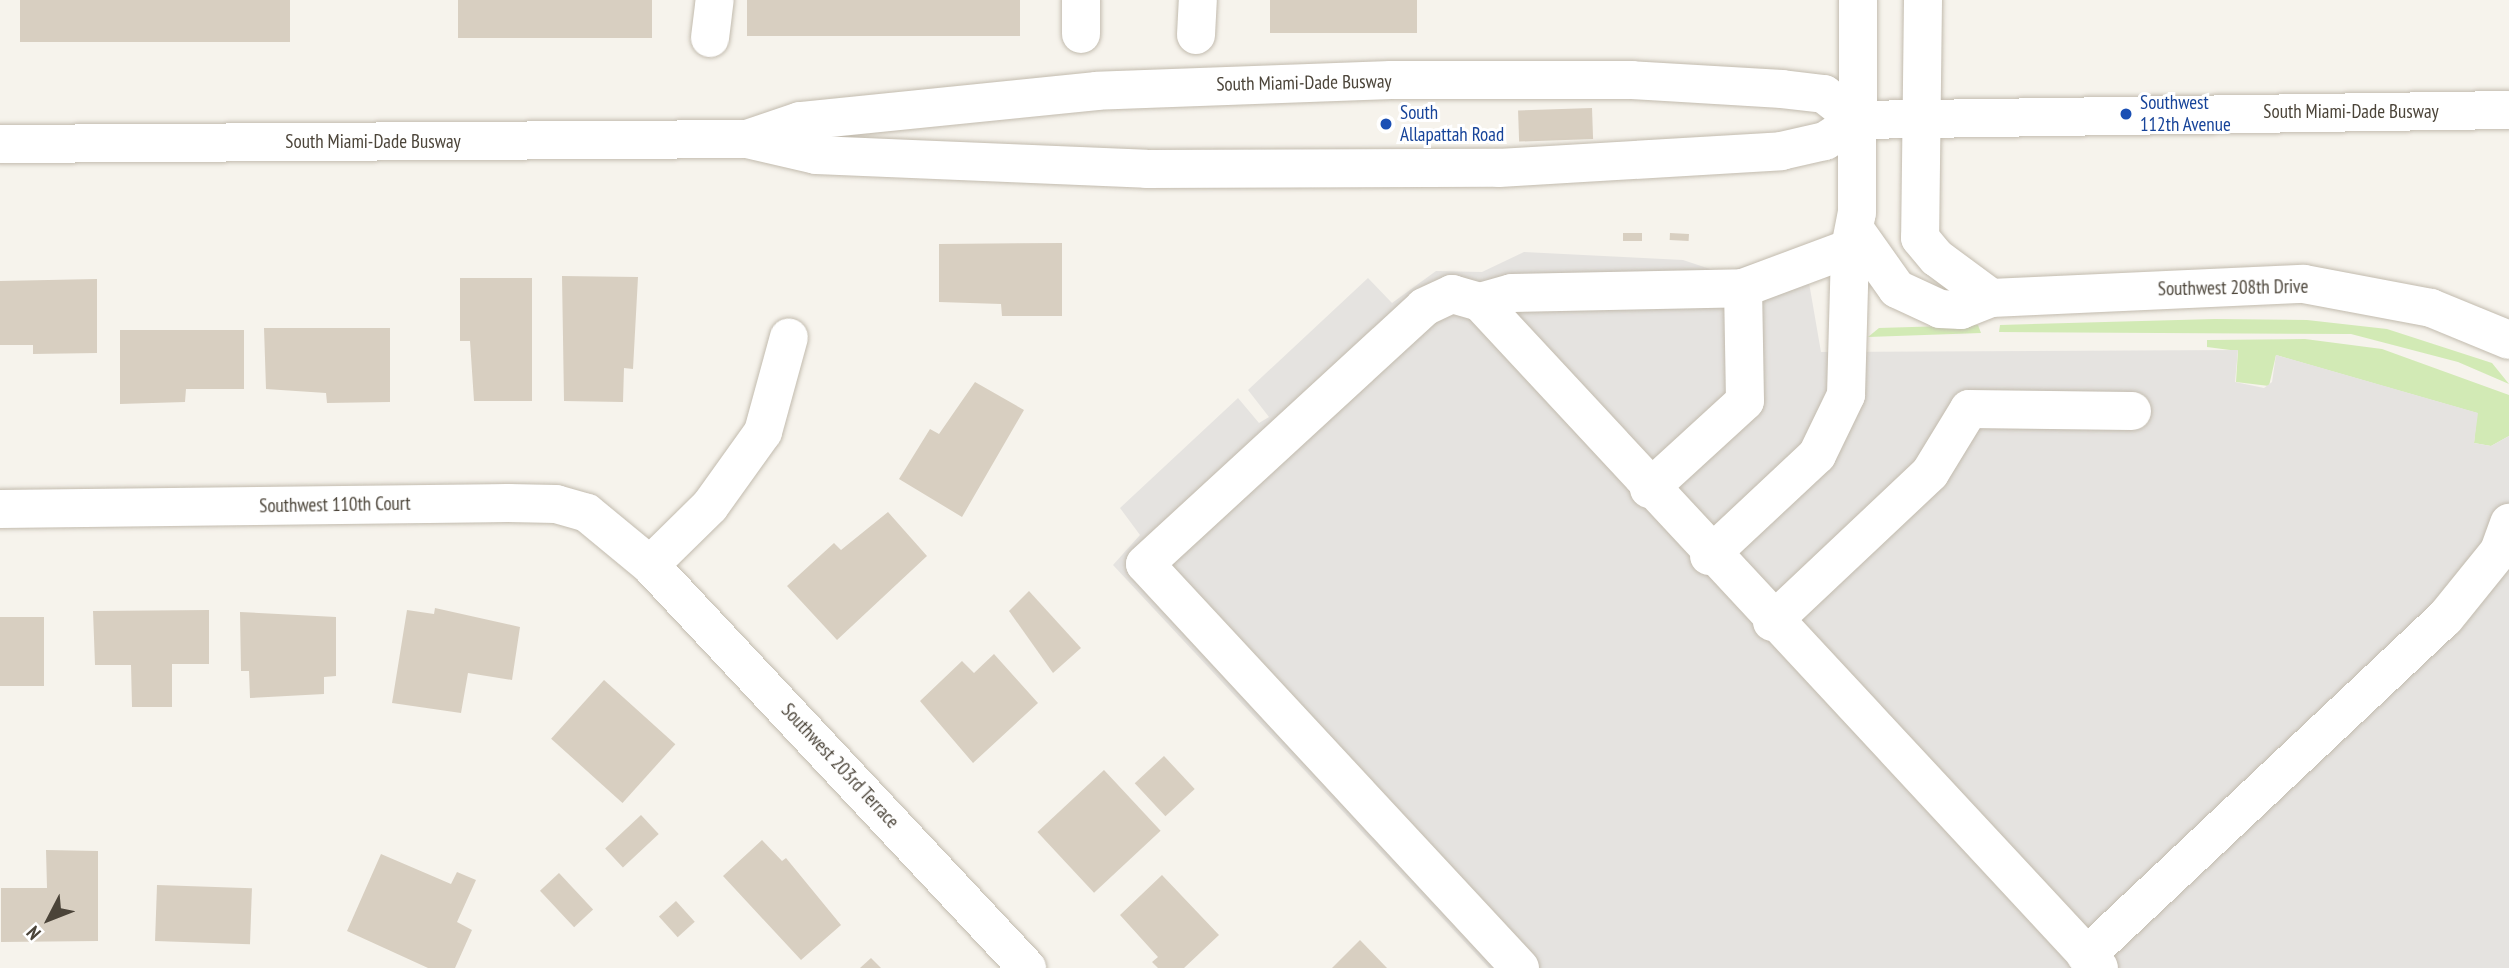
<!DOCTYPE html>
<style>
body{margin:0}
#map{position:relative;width:2509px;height:968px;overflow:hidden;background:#f6f3ec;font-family:"PT Sans Narrow",sans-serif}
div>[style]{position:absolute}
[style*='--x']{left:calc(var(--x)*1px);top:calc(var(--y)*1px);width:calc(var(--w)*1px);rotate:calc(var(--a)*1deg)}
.green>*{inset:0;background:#d2eab5}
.parking>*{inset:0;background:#e5e3e0}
.building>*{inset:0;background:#d8cfc1;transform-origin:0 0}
.roads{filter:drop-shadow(0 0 2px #c2bbae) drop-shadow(0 0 2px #c2bbae)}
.minor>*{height:38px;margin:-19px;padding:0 19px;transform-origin:19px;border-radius:19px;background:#fff}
.dots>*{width:19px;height:19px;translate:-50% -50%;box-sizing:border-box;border:4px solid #fff;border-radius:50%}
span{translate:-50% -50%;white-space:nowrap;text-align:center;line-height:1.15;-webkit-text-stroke:6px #fff;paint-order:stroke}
.street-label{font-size:19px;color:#4b4439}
.transit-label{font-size:19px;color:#164399}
.left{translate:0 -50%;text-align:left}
.north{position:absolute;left:14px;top:884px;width:70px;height:70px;-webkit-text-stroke:5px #fff;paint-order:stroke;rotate:228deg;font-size:19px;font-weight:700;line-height:28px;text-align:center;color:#4b4439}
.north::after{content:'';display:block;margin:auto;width:24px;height:32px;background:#4b4439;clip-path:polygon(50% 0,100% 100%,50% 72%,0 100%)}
</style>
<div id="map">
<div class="green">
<i style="clip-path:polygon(2215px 319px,2307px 320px,2387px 329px,2492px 363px,2509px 384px,2458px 362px,2351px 334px,1999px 332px,2000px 325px)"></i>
<i style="clip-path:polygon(1978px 325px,1981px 333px,1868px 337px,1879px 328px)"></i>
<i style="clip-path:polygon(2305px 339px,2382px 349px,2509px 395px,2509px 436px,2491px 446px,2474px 443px,2477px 413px,2276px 355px,2269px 386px,2236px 382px,2238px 351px,2207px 347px,2207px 340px)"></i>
</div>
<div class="parking">
<i style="clip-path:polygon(1803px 248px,1821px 352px,2238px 350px,2235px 382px,2264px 388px,2272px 382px,2276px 355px,2478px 413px,2474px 443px,2491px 446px,2509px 436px,2509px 968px,1489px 968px,1113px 565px,1140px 535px,1120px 508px,1238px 398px,1259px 423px,1269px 417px,1248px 390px,1368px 278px,1392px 303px,1436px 271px,1482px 272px,1524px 252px,1683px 260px,1722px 273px)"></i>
</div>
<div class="building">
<i style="left:20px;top:0;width:270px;height:42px"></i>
<i style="left:458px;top:0;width:194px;height:38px"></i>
<i style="left:747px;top:0;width:273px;height:36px"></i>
<i style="left:1270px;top:0;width:147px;height:33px"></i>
<i style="left:1592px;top:108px;width:31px;height:74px;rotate:88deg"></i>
<i style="left:1642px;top:233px;width:8px;height:19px;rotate:90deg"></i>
<i style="left:1670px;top:233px;width:19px;height:7px;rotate:3deg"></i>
<i style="clip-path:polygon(1062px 243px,1062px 316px,1002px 316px,1001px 304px,939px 302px,939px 244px)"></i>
<i style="clip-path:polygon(562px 276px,638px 277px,633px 369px,624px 368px,623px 402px,564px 401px)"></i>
<i style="clip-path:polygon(460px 278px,532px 278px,532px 401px,474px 401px,470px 341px,460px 341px)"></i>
<i style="clip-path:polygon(97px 279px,97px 353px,33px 354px,33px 345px,0 345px,0 281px)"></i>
<i style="clip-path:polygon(264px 328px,390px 328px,390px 402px,327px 403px,326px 393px,266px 389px)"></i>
<i style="clip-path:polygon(120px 330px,244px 330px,244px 389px,186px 389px,185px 402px,120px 404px)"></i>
<i style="clip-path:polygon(975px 382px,1024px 410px,962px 517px,899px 479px,930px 429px,939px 434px)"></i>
<i style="clip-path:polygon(888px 512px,927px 556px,837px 640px,787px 586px,834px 543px,841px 550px)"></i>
<i style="clip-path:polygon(1029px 591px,1081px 648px,1053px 673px,1009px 611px)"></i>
<i style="clip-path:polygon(435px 608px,520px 627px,512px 680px,468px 673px,461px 713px,392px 703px,407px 610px,434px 614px)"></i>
<i style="clip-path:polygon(209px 610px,209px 664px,172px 664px,172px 707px,132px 707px,131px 665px,95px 665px,93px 611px)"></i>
<i style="clip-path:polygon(240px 612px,336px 617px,336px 676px,324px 677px,324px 694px,250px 698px,249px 671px,241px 671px)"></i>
<i style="left:0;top:617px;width:44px;height:69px"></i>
<i style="clip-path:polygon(994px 654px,1038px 703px,973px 763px,920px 701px,962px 661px,974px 673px)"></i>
<i style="left:604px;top:680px;width:96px;height:79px;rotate:42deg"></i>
<i style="left:1164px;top:756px;width:45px;height:40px;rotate:47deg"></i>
<i style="left:1104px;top:770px;width:83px;height:91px;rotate:47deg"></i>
<i style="left:641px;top:815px;width:26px;height:49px;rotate:47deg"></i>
<i style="clip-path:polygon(762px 840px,782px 861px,786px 858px,841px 925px,801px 960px,723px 876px)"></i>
<i style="clip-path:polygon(46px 850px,98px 851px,98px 941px,1px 942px,1px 888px,47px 888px)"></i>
<i style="clip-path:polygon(381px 854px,451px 884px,457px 872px,476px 880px,457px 922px,472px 930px,455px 968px,428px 968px,347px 931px)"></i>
<i style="left:559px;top:873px;width:50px;height:26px;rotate:47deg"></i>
<i style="clip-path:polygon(1162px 875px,1219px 935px,1184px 968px,1158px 968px,1152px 962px,1158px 957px,1120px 915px)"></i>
<i style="left:157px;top:885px;width:95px;height:56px;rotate:2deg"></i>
<i style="left:676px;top:901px;width:28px;height:23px;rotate:48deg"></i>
<i style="clip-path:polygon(1360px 940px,1387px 968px,1332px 968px)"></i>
<i style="clip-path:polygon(871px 958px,881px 968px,860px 968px)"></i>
</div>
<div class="roads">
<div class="minor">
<i style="--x:1081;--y:0;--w:34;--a:90"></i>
<i style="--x:1923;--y:0;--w:238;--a:90.7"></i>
<i style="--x:1920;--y:238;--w:26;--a:50"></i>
<i style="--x:1937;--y:258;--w:67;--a:36.5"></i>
<i style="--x:1196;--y:35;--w:35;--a:-87"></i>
<i style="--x:710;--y:38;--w:38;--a:-83"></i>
<i style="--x:1857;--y:120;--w:42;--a:-141.8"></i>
<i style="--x:1824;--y:94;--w:42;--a:-173.2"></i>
<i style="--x:1782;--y:89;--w:150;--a:-176.6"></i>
<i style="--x:1632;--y:80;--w:241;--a:180"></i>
<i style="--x:1391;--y:80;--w:294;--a:177.9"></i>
<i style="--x:1097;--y:91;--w:299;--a:174.2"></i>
<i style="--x:800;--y:121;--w:56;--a:161.2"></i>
<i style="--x:747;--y:139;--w:71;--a:13.1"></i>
<i style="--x:816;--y:155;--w:330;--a:2.4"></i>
<i style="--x:1146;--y:169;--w:353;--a:-0.2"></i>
<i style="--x:1499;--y:168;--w:283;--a:-3.4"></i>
<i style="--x:1781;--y:151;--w:45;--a:-12.8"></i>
<i style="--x:1825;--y:141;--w:38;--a:-33"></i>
<i style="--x:1857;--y:120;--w:652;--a:-0.88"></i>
<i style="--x:0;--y:144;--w:747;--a:-0.38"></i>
<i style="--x:1856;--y:231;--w:71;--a:54.7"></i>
<i style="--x:1897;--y:289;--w:47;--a:24.9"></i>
<i style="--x:1940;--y:309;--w:21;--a:3"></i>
<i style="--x:1961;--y:310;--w:32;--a:-22"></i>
<i style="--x:1991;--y:298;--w:313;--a:-2.6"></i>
<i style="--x:2304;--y:284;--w:129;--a:10.7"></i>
<i style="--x:2431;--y:308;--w:84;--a:22.3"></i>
<i style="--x:1480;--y:302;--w:33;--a:-16"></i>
<i style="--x:1512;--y:293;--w:231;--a:-1.2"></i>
<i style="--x:1743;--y:288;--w:114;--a:-20.5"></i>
<i style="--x:1649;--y:489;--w:130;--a:-42.5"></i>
<i style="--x:1745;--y:401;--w:113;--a:-91"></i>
<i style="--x:0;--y:509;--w:508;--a:-0.68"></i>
<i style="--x:508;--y:503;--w:48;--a:1.2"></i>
<i style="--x:556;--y:504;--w:32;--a:16"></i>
<i style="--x:587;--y:513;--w:82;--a:39.5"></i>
<i style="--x:650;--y:565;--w:552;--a:46.91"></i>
<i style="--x:1709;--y:556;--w:148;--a:-43.1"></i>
<i style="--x:1817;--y:455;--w:67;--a:-64.2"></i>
<i style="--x:1846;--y:395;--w:147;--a:-88.4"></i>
<i style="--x:1850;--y:248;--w:36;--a:-79"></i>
<i style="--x:1857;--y:213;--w:213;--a:-89.7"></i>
<i style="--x:650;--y:565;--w:84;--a:-44.5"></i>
<i style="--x:710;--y:506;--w:91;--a:-54.4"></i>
<i style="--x:763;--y:432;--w:98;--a:-74.7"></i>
<i style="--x:1772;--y:622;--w:217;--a:-43.3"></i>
<i style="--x:1930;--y:473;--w:75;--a:-58.6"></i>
<i style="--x:1969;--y:409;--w:163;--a:0.7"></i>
<i style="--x:2086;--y:956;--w:493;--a:-43.3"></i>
<i style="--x:2445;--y:618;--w:86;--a:-51.1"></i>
<i style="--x:2499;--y:551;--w:30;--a:-70"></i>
<i style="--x:1520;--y:968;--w:551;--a:-132.87"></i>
<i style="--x:1145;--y:564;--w:379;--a:-42.6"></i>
<i style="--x:1424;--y:307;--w:31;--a:-25"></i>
<i style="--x:1452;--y:294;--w:29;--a:16"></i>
<i style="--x:1480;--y:302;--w:909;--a:47.09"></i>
</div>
</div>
<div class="dots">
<i style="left:2126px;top:114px;background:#1a4fb4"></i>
<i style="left:1386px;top:124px;background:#1a4fb4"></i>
</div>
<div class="street-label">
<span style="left:1304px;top:83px;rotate:-1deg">South Miami-Dade Busway</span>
<span style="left:2351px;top:112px">South Miami-Dade Busway</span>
<span style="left:373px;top:142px">South Miami-Dade Busway</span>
<span style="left:2233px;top:288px;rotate:-1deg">Southwest 208th Drive</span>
<span style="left:335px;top:505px;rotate:-1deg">Southwest 110th Court</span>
<span style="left:840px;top:766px;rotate:47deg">Southwest 203rd Terrace</span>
</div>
<div class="transit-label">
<span class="left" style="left:2140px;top:114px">Southwest<br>112th Avenue</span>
<span class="left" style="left:1400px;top:124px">South<br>Allapattah Road</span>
</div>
<div class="north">N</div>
</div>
